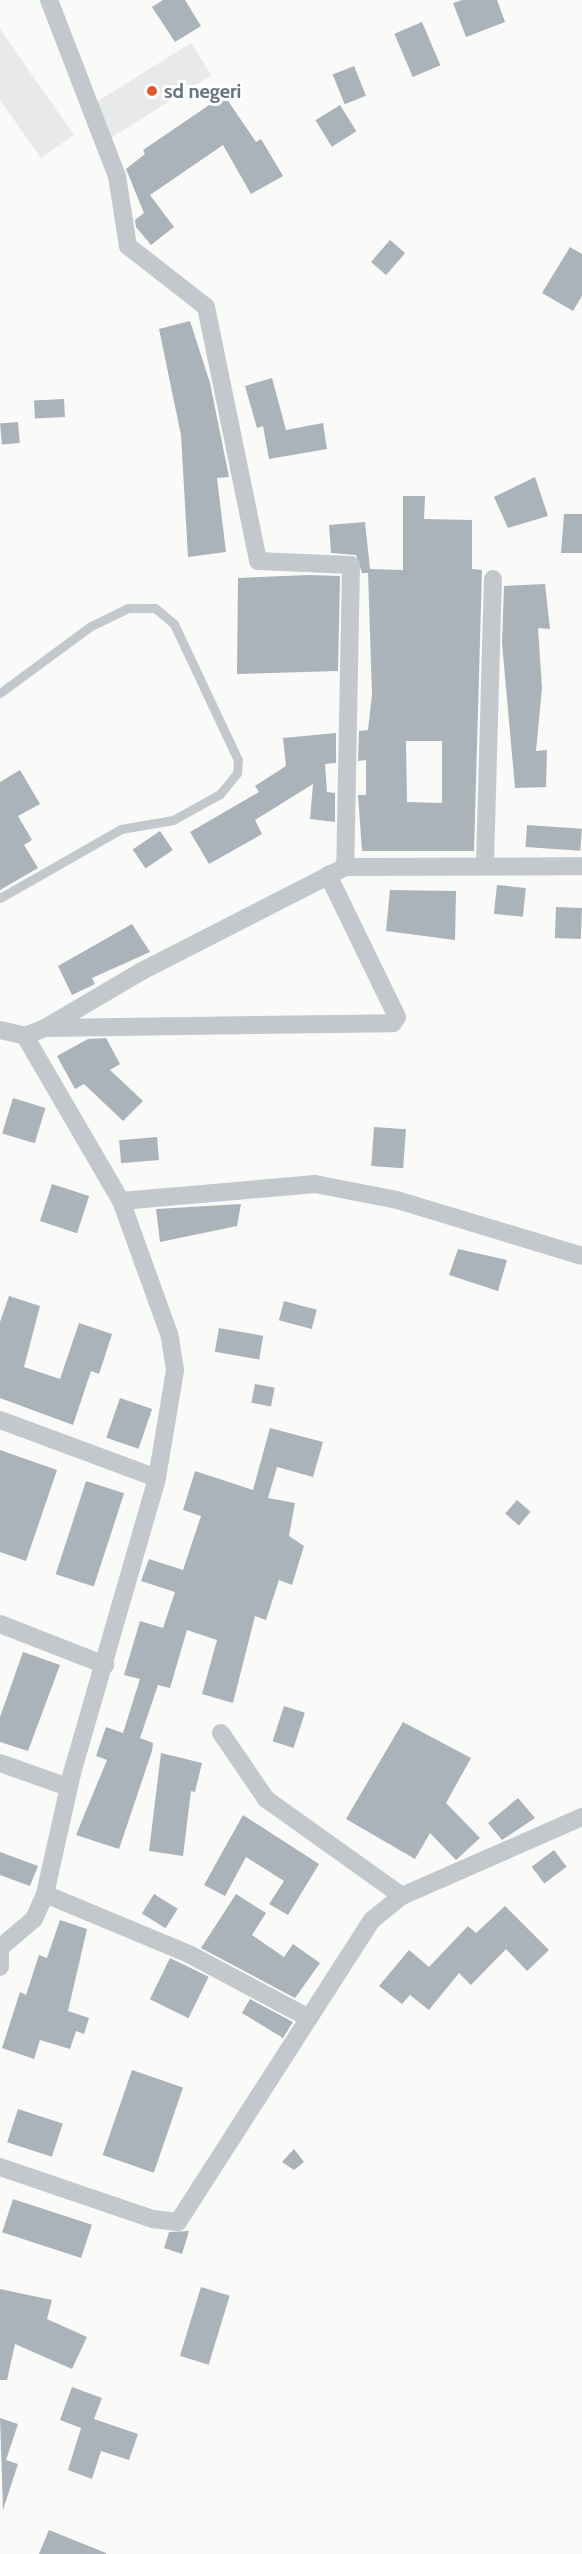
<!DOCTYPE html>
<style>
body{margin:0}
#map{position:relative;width:582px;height:2554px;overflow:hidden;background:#fafaf8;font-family:Cabin,sans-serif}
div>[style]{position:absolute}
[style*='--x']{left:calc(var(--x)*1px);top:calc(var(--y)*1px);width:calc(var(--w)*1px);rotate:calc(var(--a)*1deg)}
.built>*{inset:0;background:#e8e9e9;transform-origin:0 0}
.building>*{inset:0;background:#aab3b9;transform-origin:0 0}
.lane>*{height:9px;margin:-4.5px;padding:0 4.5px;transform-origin:4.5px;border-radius:4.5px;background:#c3c8cc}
.street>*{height:18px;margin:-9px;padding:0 9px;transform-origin:9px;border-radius:9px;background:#c3c8cc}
.dots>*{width:16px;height:16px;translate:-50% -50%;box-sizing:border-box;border:3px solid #fff;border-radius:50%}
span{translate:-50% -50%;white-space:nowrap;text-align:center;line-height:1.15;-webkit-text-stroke:6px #fff;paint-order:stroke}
.poi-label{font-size:20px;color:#657683;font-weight:700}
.left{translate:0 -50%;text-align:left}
</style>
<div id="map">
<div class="built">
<i style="clip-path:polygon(0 29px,74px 135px,41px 158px,0 100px)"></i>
<i style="left:191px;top:43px;width:38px;height:119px;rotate:58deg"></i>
</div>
<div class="building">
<i style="clip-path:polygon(163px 0,185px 0,201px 26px,175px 42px,152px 7px)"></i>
<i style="clip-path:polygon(462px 0,497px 0,505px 22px,466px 37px,453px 3px)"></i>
<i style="left:422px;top:22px;width:47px;height:30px;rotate:67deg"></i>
<i style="left:354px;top:66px;width:32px;height:23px;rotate:68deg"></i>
<i style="clip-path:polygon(224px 95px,256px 142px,261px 139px,283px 176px,251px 194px,223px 145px,150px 195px,174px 227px,151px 245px,136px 227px,135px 220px,144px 213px,126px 169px,145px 154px,143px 150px)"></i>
<i style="left:340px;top:105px;width:31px;height:29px;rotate:58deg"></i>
<i style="left:390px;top:240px;width:20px;height:29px;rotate:41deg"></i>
<i style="clip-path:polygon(570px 247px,582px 254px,582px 296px,573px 311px,542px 293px)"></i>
<i style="clip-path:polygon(190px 321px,210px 383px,229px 477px,217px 478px,226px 552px,188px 557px,181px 435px,159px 329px)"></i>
<i style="clip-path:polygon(272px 378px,286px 430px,323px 423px,327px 449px,269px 459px,263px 426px,257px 428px,245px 386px)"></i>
<i style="left:64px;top:399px;width:18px;height:30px;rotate:87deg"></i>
<i style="left:18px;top:422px;width:21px;height:18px;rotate:85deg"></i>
<i style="clip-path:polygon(535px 477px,548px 516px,508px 528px,494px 497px)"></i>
<i style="clip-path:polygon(evenodd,403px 496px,425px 496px,424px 519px,472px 520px,472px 569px,482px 570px,474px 851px,362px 851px,358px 795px,366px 795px,366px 760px,358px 761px,359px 731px,368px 730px,372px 695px,368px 573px,362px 573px,356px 555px,331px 553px,329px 525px,365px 522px,370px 569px,403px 570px,403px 496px,406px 741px,442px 741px,442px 803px,407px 802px,406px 741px)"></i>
<i style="clip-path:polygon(564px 514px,582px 514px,582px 553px,561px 553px)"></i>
<i style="clip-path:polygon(309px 575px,340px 576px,338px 671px,237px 674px,238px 578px)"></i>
<i style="clip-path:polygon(545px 584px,550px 629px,538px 628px,542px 688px,536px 751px,547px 750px,546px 787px,515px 788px,502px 643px,504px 586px)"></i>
<i style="clip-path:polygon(336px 733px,336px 763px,325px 764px,327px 792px,335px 793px,335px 822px,310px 819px,313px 784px,255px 820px,262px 834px,209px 864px,190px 832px,259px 792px,255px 786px,286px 766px,283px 738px)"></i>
<i style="clip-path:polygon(20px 770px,40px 804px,18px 816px,32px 840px,24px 845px,38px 868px,0 890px,0 782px)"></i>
<i style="left:527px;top:825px;width:55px;height:22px;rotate:4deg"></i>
<i style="left:160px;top:831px;width:23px;height:33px;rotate:56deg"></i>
<i style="left:497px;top:885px;width:29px;height:29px;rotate:6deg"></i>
<i style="clip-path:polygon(390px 890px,456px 891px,455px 940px,386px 931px)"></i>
<i style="left:556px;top:907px;width:26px;height:31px;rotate:2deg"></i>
<i style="clip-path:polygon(132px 924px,150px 952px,92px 978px,95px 984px,72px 995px,58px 966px)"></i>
<i style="clip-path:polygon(106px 1038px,120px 1064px,110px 1070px,143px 1101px,123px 1121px,84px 1084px,75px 1089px,57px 1056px,88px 1039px)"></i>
<i style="left:13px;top:1098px;width:34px;height:37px;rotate:17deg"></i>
<i style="left:374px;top:1127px;width:32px;height:39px;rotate:4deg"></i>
<i style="left:157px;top:1137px;width:23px;height:38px;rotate:85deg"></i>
<i style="left:52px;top:1184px;width:39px;height:39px;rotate:18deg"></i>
<i style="clip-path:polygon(241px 1204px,237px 1226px,160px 1242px,156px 1209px)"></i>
<i style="clip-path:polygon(458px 1249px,507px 1260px,498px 1291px,449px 1275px)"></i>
<i style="clip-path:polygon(9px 1296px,40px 1306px,24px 1367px,60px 1379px,79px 1323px,112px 1334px,99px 1374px,91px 1371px,73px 1425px,0 1398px,0 1322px)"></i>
<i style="left:284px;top:1301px;width:34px;height:20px;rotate:15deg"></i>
<i style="left:219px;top:1328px;width:45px;height:24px;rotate:10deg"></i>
<i style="left:255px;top:1384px;width:20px;height:19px;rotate:11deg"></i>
<i style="left:120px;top:1398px;width:34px;height:42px;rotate:19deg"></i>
<i style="clip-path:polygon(270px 1428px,323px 1442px,313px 1477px,277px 1467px,268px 1498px,295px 1503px,289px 1536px,304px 1546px,292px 1585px,279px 1580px,266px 1620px,255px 1616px,233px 1703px,202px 1694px,217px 1640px,187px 1630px,170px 1688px,158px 1685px,140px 1738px,153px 1743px,152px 1751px,119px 1849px,76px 1835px,107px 1760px,96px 1756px,106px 1727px,123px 1733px,140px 1679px,124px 1675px,140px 1621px,163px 1628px,175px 1592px,141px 1581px,149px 1559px,183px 1570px,201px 1516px,183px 1510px,195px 1471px,253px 1490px)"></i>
<i style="clip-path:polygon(0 1450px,57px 1470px,26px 1561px,0 1552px)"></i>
<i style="left:86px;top:1481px;width:40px;height:98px;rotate:18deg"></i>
<i style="left:517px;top:1500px;width:18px;height:18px;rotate:41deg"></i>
<i style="clip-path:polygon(23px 1652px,60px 1665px,28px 1751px,0 1742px,0 1717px)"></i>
<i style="left:284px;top:1706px;width:22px;height:37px;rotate:18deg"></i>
<i style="clip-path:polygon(403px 1722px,471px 1758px,446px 1803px,480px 1838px,456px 1860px,430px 1833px,415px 1859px,346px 1819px)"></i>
<i style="clip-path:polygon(161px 1753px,202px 1763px,195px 1792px,191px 1791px,183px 1856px,149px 1851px)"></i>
<i style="clip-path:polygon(518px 1798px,535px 1818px,502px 1840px,488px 1823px)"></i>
<i style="clip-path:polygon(243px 1815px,319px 1864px,288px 1915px,269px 1904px,284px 1881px,246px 1857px,225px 1896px,204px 1885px)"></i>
<i style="left:554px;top:1850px;width:21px;height:28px;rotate:53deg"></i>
<i style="clip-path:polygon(0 1852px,38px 1866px,30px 1886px,0 1875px)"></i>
<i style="left:154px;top:1894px;width:28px;height:23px;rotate:32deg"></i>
<i style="clip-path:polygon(236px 1894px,266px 1913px,252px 1935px,284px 1957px,293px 1944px,320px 1963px,295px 1998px,201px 1948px)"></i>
<i style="clip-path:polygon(505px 1906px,549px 1950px,527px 1971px,506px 1949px,471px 1985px,459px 1973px,429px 2010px,410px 1995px,402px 2004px,379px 1986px,409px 1950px,429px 1967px,468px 1926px,476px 1933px)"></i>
<i style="clip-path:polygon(60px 1920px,87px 1929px,68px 2011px,89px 2018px,84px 2034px,76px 2031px,70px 2049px,40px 2040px,34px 2059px,2px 2048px,20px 1992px,26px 1995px,39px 1955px,47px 1958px)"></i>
<i style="left:170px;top:1958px;width:43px;height:46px;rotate:26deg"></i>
<i style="clip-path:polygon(250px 1999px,293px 2022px,283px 2038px,242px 2013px)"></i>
<i style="left:132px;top:2070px;width:54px;height:90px;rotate:19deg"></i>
<i style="left:18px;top:2109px;width:47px;height:35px;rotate:18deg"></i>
<i style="clip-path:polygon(294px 2149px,304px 2162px,294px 2170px,282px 2162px)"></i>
<i style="left:13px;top:2199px;width:83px;height:35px;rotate:18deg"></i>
<i style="clip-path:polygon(189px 2231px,182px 2254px,164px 2248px,169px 2232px)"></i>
<i style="left:201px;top:2287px;width:30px;height:72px;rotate:17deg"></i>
<i style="clip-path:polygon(0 2289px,52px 2300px,47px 2319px,87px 2337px,72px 2369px,15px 2344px,7px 2380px,0 2380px)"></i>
<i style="clip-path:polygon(72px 2387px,102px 2398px,94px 2419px,138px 2434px,129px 2460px,101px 2451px,92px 2479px,68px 2470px,81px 2428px,60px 2420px)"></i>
<i style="clip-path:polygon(0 2418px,18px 2424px,6px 2460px,18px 2464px,3px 2510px)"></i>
<i style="clip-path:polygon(49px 2530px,106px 2553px,106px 2554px,39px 2554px)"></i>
</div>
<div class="lane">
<i style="--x:0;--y:693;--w:113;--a:-36.4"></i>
<i style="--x:91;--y:626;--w:41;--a:-25.9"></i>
<i style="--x:128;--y:608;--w:27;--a:0"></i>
<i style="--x:155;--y:608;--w:25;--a:40"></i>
<i style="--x:174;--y:624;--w:150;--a:64.8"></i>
<i style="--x:238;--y:760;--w:13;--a:94"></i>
<i style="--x:237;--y:773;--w:27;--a:129"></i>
<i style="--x:220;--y:794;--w:54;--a:151"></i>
<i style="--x:173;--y:820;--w:53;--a:170.2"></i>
<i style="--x:121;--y:829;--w:139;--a:150.3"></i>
</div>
<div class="street">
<i style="--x:49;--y:0;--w:189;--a:68.9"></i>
<i style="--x:117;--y:176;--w:71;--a:81.1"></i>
<i style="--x:128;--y:246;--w:99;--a:38"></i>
<i style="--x:206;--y:307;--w:259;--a:78.4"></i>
<i style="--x:258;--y:561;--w:93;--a:2.5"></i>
<i style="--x:351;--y:565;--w:302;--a:91.1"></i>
<i style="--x:485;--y:863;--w:284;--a:-88.4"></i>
<i style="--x:47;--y:1028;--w:346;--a:-0.8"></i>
<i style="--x:393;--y:1023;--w:7;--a:-56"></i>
<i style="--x:397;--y:1017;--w:158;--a:-115.9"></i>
<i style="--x:0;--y:1030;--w:26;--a:13"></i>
<i style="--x:25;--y:1036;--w:22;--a:-22"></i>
<i style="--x:45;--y:1028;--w:113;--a:-30.4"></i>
<i style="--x:142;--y:971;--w:228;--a:-27.1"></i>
<i style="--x:345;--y:867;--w:237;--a:-0.2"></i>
<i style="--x:121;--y:1201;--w:195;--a:-5"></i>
<i style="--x:315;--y:1184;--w:84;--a:11"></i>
<i style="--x:397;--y:1200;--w:193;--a:16.8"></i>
<i style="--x:0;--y:1420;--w:167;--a:20.3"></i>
<i style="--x:0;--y:1624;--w:113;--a:21.3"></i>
<i style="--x:221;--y:1733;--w:80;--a:55.7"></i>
<i style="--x:266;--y:1799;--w:167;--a:35.5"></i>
<i style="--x:0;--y:1763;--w:72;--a:19.4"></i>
<i style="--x:45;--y:1894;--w:156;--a:22.6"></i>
<i style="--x:189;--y:1954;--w:136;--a:28.1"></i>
<i style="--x:0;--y:1947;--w:20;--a:90"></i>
<i style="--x:1;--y:1947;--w:43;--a:-40.3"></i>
<i style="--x:34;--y:1919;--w:27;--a:-66"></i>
<i style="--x:45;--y:1894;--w:124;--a:-77.4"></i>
<i style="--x:72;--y:1773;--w:307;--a:-73.9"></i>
<i style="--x:157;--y:1478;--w:109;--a:-80.5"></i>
<i style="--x:175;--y:1370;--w:36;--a:-99"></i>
<i style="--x:169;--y:1334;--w:141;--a:-109.8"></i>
<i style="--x:121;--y:1201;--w:191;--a:-120.2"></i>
<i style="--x:0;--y:2167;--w:162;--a:18.8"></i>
<i style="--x:153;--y:2219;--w:25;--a:7"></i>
<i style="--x:178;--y:2222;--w:359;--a:-57.3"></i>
<i style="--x:372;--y:1920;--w:38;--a:-39"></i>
<i style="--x:402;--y:1896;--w:197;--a:-23.7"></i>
</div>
<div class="dots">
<i style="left:152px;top:91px;background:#e4572e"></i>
</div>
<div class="poi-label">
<span class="left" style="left:164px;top:91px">sd negeri</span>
</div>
</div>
